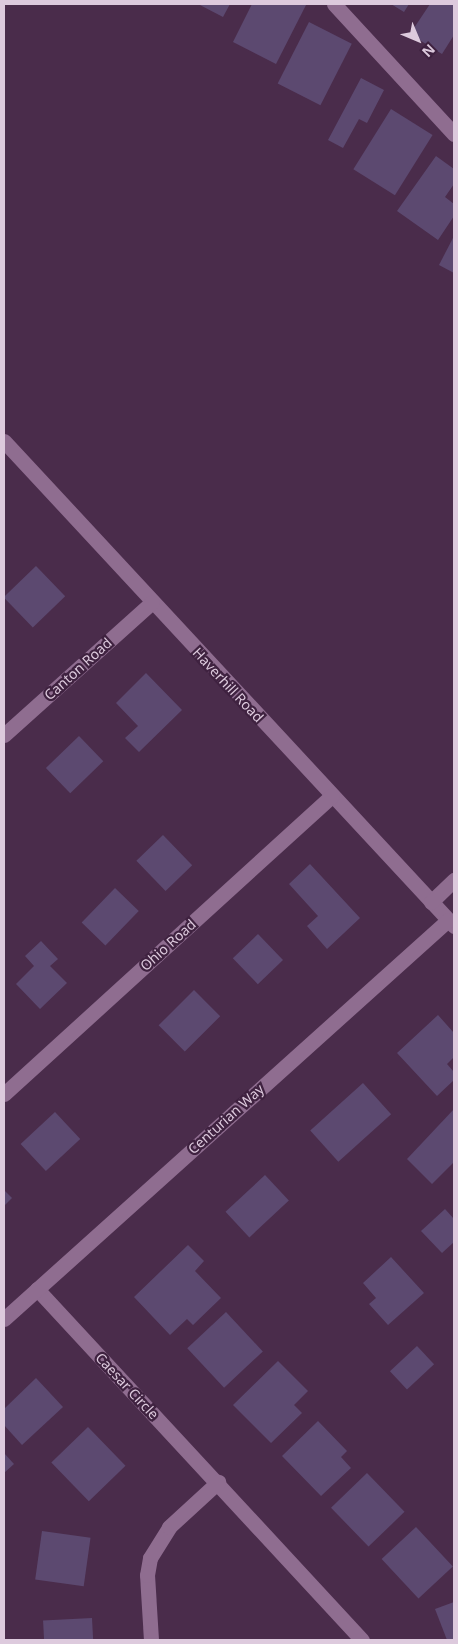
<!DOCTYPE html>
<style>
body{margin:0}
#map{position:relative;width:458px;height:1644px;overflow:hidden;background:#4a2c4b;font-family:"Noto Sans",sans-serif}
div>[style]{position:absolute}
[style*='--x']{left:calc(var(--x)*1px);top:calc(var(--y)*1px);width:calc(var(--w)*1px);rotate:calc(var(--a)*1deg)}
.building>*{inset:0;background:#5c4970;transform-origin:0 0}
.minor>*{height:15px;margin:-7.5px;padding:0 7.5px;transform-origin:7.5px;border-radius:7.5px;background:#8f6d90}
span{translate:-50% -50%;white-space:nowrap;text-align:center;line-height:1.15;-webkit-text-stroke:4.5px #3f2240;paint-order:stroke}
.street-label{font-size:14px;color:#ddcadd}
.frame{position:absolute;inset:0;border:5px solid #ddcadd;pointer-events:none}
.north{position:absolute;left:393px;top:15px;width:50px;height:50px;-webkit-text-stroke:4px #3f2240;paint-order:stroke;rotate:135deg;font-size:14px;font-weight:700;line-height:20px;text-align:center;color:#ddcadd}
.north::after{content:'';display:block;margin:auto;width:18px;height:22px;background:#ddcadd;clip-path:polygon(50% 0,100% 100%,50% 72%,0 100%)}
</style>
<div id="map">
<div class="building">
<i style="clip-path:polygon(198px 4px,230px 4px,223px 17px)"></i>
<i style="clip-path:polygon(252px 4px,306px 5px,276px 64px,233px 42px)"></i>
<i style="clip-path:polygon(391px 4px,409px 4px,404px 12px)"></i>
<i style="clip-path:polygon(430px 4px,454px 4px,454px 35px,442px 54px,410px 34px)"></i>
<i style="left:309px;top:22px;width:48px;height:69px;rotate:27deg"></i>
<i style="clip-path:polygon(361px 78px,384px 90px,367px 123px,359px 119px,343px 148px,328px 140px)"></i>
<i style="left:391px;top:109px;width:49px;height:71px;rotate:32deg"></i>
<i style="clip-path:polygon(436px 156px,454px 169px,454px 184px,445px 197px,454px 204px,454px 216px,438px 240px,397px 211px)"></i>
<i style="clip-path:polygon(454px 236px,454px 273px,439px 265px)"></i>
<i style="left:36px;top:566px;width:42px;height:45px;rotate:46deg"></i>
<i style="clip-path:polygon(146px 673px,182px 710px,139px 752px,125px 738px,138px 726px,116px 703px)"></i>
<i style="left:79px;top:736px;width:35px;height:46px;rotate:46deg"></i>
<i style="left:163px;top:835px;width:42px;height:37px;rotate:46deg"></i>
<i style="clip-path:polygon(310px 864px,360px 918px,327px 949px,307px 926px,318px 916px,289px 884px)"></i>
<i style="left:115px;top:888px;width:33px;height:48px;rotate:44deg"></i>
<i style="left:258px;top:934px;width:36px;height:35px;rotate:46deg"></i>
<i style="clip-path:polygon(41px 941px,58px 959px,50px 966px,67px 983px,40px 1009px,16px 984px,34px 966px,25px 956px)"></i>
<i style="left:194px;top:990px;width:37px;height:50px;rotate:45deg"></i>
<i style="clip-path:polygon(438px 1015px,454px 1033px,454px 1057px,447px 1064px,454px 1072px,454px 1080px,437px 1096px,397px 1053px)"></i>
<i style="left:363px;top:1083px;width:42px;height:71px;rotate:48deg"></i>
<i style="clip-path:polygon(454px 1109px,454px 1162px,432px 1184px,407px 1159px)"></i>
<i style="left:55px;top:1112px;width:37px;height:47px;rotate:47deg"></i>
<i style="left:265px;top:1175px;width:35px;height:54px;rotate:47deg"></i>
<i style="clip-path:polygon(4px 1190px,12px 1198px,4px 1206px)"></i>
<i style="clip-path:polygon(445px 1209px,454px 1219px,454px 1242px,442px 1253px,421px 1231px)"></i>
<i style="clip-path:polygon(188px 1245px,204px 1261px,195px 1271px,221px 1298px,193px 1325px,187px 1319px,170px 1335px,134px 1297px)"></i>
<i style="clip-path:polygon(391px 1257px,424px 1293px,388px 1325px,369px 1304px,376px 1298px,363px 1283px)"></i>
<i style="left:226px;top:1312px;width:54px;height:53px;rotate:47deg"></i>
<i style="left:417px;top:1346px;width:25px;height:37px;rotate:47deg"></i>
<i style="clip-path:polygon(278px 1361px,308px 1391px,294px 1405px,302px 1413px,271px 1443px,233px 1405px)"></i>
<i style="clip-path:polygon(36px 1378px,63px 1407px,22px 1445px,4px 1425px,4px 1409px)"></i>
<i style="clip-path:polygon(318px 1421px,347px 1451px,341px 1457px,351px 1468px,321px 1496px,282px 1456px)"></i>
<i style="left:88px;top:1427px;width:54px;height:51px;rotate:46deg"></i>
<i style="clip-path:polygon(4px 1453px,14px 1464px,4px 1473px)"></i>
<i style="left:367px;top:1473px;width:54px;height:50px;rotate:46deg"></i>
<i style="left:416px;top:1527px;width:54px;height:47px;rotate:47deg"></i>
<i style="left:42px;top:1531px;width:49px;height:49px;rotate:8deg"></i>
<i style="clip-path:polygon(454px 1602px,454px 1640px,447px 1640px,435px 1609px)"></i>
<i style="left:92px;top:1618px;width:22px;height:49px;rotate:87deg"></i>
</div>
<div class="minor">
<i style="--x:334;--y:4;--w:177;--a:47.3"></i>
<i style="--x:4;--y:441;--w:662;--a:47.14"></i>
<i style="--x:4;--y:735;--w:198;--a:-41.9"></i>
<i style="--x:431;--y:902;--w:32;--a:-44"></i>
<i style="--x:4;--y:1094;--w:443;--a:-42.3"></i>
<i style="--x:37;--y:1289;--w:478;--a:47.2"></i>
<i style="--x:4;--y:1319;--w:597;--a:-41.94"></i>
<i style="--x:151;--y:1640;--w:65;--a:-93.5"></i>
<i style="--x:147;--y:1575;--w:17;--a:-80"></i>
<i style="--x:150;--y:1558;--w:36;--a:-58"></i>
<i style="--x:169;--y:1527;--w:67;--a:-42.6"></i>
</div>
<div class="street-label">
<span style="left:78px;top:669px;rotate:-42deg">Canton Road</span>
<span style="left:228px;top:685px;rotate:47deg">Haverhill Road</span>
<span style="left:168px;top:945px;rotate:-42deg">Ohio Road</span>
<span style="left:226px;top:1119px;rotate:-42deg">Centurian Way</span>
<span style="left:127px;top:1386px;rotate:47deg">Caesar Circle</span>
</div>
<div class="frame"></div>
<div class="north">N</div>
</div>
